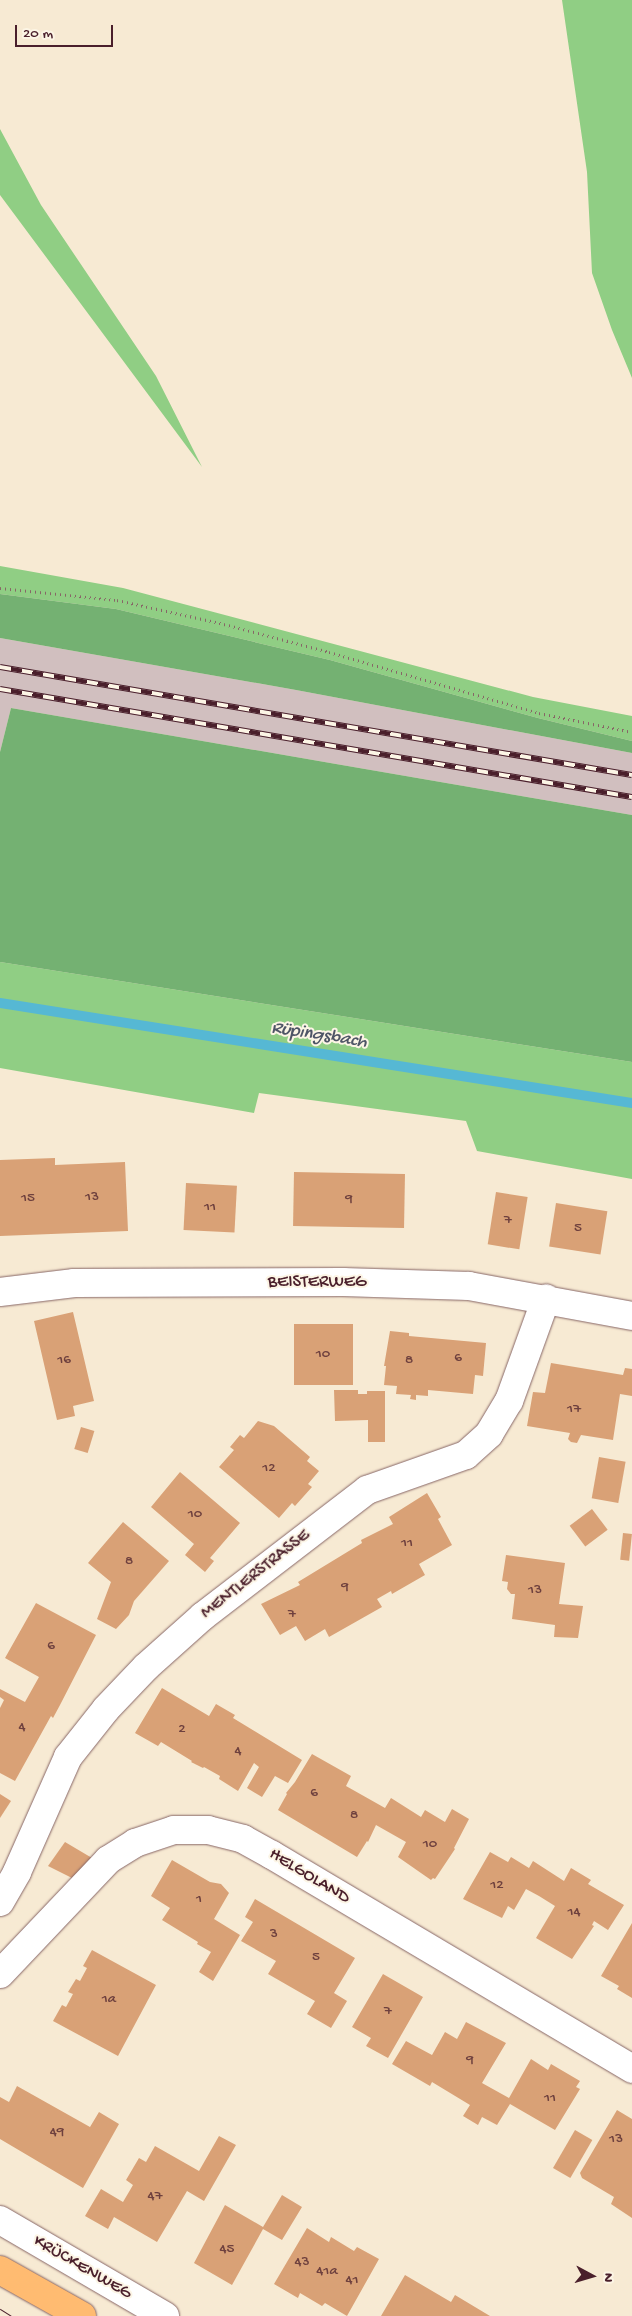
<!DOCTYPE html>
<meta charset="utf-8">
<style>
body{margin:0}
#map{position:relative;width:632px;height:2316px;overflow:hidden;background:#f7ead3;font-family:"Gochi Hand",sans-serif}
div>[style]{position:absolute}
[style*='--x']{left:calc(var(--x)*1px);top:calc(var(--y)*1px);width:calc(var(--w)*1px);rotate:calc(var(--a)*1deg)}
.industrial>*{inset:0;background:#d1bfbf}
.green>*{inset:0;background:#90ce84}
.forest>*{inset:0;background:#74b172}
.stream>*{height:10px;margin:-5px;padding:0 5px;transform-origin:5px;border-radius:5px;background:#56b8d4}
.building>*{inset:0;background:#d9a176;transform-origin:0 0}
.path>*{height:3px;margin-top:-1.5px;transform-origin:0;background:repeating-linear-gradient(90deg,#876666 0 1px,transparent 0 5px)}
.roads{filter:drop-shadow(0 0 1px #876666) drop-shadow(0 0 1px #876666)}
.minor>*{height:28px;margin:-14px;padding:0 14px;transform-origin:14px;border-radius:14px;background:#fff}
.major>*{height:28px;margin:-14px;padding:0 14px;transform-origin:14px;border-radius:14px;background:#ffbb71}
.tram>*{height:1px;margin:-0.5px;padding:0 0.5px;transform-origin:0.5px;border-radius:0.5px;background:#4a1f2b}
.rail>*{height:5.5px;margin-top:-2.75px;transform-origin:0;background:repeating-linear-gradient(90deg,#fcf5e5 0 11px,#4a1f2b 0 22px);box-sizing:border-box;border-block:1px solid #4a1f2b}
span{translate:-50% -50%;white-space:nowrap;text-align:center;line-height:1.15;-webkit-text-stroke:4px #fcf5e5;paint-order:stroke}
.number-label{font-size:15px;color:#6e403e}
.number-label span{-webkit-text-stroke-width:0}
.street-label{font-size:18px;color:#4a1f2b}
.water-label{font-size:19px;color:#4e5566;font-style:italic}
.north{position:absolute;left:567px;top:2251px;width:50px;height:50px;-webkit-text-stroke:4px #fcf5e5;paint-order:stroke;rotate:96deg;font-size:14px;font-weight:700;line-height:20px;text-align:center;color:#4a1f2b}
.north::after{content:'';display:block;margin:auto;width:18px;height:22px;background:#4a1f2b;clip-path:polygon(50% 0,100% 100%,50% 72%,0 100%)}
.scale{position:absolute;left:15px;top:25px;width:98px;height:22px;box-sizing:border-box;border:2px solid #4a1f2b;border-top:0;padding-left:6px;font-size:15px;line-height:18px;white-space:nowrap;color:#4a1f2b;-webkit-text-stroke:4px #fcf5e5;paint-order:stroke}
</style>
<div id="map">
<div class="industrial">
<i style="clip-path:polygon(0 638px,296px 690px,632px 753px,632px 815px,11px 708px,0 752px)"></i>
</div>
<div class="green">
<i style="clip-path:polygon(562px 0,632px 0,632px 378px,612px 330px,592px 273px,587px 172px)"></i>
<i style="clip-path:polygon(0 129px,41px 205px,156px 376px,202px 467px,0 195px)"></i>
<i style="clip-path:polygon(0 566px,123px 588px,533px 697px,632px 716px,632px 741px,538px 718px,330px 660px,116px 609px,0 594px)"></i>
<i style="clip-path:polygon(0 962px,632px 1062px,632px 1179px,477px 1151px,466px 1121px,259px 1093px,254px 1113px,0 1068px)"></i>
</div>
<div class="forest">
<i style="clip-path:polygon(0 594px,116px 609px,330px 660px,538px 718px,632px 741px,632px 753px,296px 690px,0 638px)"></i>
<i style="clip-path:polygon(11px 708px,632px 815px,632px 1062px,0 962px,0 752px)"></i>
</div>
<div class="stream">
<i style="--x:0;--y:1003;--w:640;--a:8.99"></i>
</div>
<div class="building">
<i style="clip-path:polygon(55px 1158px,55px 1165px,125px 1162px,128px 1231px,0 1236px,0 1160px)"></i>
<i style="left:294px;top:1172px;width:111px;height:54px;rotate:1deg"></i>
<i style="left:186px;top:1183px;width:51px;height:47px;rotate:3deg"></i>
<i style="left:496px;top:1192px;width:32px;height:53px;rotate:9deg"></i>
<i style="left:556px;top:1203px;width:52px;height:44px;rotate:9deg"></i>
<i style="clip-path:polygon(73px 1312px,94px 1401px,73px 1406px,75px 1416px,57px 1420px,34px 1321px)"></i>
<i style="left:294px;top:1324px;width:59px;height:61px"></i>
<i style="clip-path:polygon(390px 1331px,409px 1333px,409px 1336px,486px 1343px,483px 1376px,475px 1375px,473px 1394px,428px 1390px,428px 1396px,416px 1395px,416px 1400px,410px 1399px,411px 1395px,396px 1394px,397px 1386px,384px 1385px,386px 1366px,384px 1366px)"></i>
<i style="clip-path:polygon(551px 1363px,623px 1375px,625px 1368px,632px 1369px,632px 1396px,620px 1394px,613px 1440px,581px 1435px,577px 1443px,571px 1442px,568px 1439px,570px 1433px,527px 1426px,533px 1392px,545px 1393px)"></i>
<i style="clip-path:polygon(334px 1390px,358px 1390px,358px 1394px,367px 1394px,367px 1391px,385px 1391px,385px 1442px,368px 1442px,368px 1420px,335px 1421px)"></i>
<i style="clip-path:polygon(258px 1421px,274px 1426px,310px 1457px,307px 1461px,319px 1471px,308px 1484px,312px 1487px,295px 1506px,292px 1503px,279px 1518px,219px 1467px,234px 1450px,230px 1447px,240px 1435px,244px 1438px)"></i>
<i style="left:81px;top:1427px;width:14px;height:23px;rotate:17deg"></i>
<i style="left:599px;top:1457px;width:27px;height:42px;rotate:10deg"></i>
<i style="clip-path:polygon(180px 1472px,240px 1523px,210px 1558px,214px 1561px,205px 1572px,185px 1555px,194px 1544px,151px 1507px)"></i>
<i style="clip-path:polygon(427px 1493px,441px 1517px,438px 1519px,452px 1545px,419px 1564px,425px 1575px,392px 1594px,391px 1591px,377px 1599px,382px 1607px,329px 1637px,325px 1629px,305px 1641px,296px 1626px,280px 1635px,261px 1604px,300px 1585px,298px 1582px,362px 1543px,361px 1540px,393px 1524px,389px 1517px)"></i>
<i style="left:592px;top:1509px;width:26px;height:28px;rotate:53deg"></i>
<i style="clip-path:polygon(123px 1522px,169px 1561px,134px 1601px,129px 1615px,116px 1629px,97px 1619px,111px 1582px,88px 1563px)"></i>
<i style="left:623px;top:1533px;width:9px;height:27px;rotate:6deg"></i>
<i style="clip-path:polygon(506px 1555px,565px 1563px,559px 1604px,583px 1606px,578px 1638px,554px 1637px,555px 1625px,512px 1619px,515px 1594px,511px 1594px,507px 1589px,508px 1582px,502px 1581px)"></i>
<i style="clip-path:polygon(36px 1603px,96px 1635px,60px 1705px,53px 1718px,51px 1716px,15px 1781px,0 1773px,0 1708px,4px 1700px,0 1697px,0 1689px,25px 1702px,39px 1677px,5px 1658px)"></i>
<i style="clip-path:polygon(162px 1688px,209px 1716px,216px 1704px,235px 1715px,233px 1718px,302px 1760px,288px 1783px,275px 1776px,262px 1797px,247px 1788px,259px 1767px,254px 1763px,238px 1791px,219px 1779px,220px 1776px,204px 1767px,203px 1768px,191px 1762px,192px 1761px,161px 1742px,158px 1746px,135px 1733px)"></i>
<i style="clip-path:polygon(312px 1754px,351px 1776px,346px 1786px,385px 1808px,391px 1798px,421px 1817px,425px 1810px,445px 1822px,452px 1809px,469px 1819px,454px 1848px,455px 1849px,435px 1879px,433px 1878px,431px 1880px,398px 1857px,406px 1842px,376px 1825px,368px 1842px,367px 1841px,357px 1857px,278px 1810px,287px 1794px,286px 1793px,295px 1782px)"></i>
<i style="clip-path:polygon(0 1794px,11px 1801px,0 1818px)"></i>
<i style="clip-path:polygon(65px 1842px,92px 1858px,72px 1878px,48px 1866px)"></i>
<i style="clip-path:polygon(490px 1852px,508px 1862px,511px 1857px,529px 1868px,533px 1861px,564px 1881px,571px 1868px,591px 1880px,588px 1884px,624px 1905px,608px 1930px,594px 1921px,592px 1925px,594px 1926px,572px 1959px,536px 1938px,555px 1906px,539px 1896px,526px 1889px,514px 1910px,508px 1906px,502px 1918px,463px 1899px)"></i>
<i style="clip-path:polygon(172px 1860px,210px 1882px,221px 1884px,229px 1893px,214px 1919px,240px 1935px,213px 1981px,199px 1972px,211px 1952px,197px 1944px,198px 1942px,162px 1920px,170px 1908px,151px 1896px)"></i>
<i style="clip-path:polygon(255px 1899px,355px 1958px,334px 1993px,347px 2001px,331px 2028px,307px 2014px,315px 2001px,268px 1974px,276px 1961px,241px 1941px,253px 1922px,245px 1917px)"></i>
<i style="clip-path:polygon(632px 1923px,632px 1998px,617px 1989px,619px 1986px,601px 1976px)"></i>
<i style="clip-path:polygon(92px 1950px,156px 1985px,118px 2056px,53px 2021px,62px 2005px,66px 2007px,73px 1994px,68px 1992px,76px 1979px,80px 1981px,87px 1968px,83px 1966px)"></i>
<i style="clip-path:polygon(383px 1974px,423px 1997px,388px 2058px,366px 2046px,371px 2038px,352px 2027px)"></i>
<i style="clip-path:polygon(466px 2022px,506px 2043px,482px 2083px,509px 2098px,531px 2059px,548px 2070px,551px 2064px,580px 2081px,576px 2087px,580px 2089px,555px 2130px,510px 2104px,497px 2125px,482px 2117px,478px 2125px,463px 2116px,470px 2105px,432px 2082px,430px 2086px,392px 2064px,406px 2041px,432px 2055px,445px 2032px,457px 2039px)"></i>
<i style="clip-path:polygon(17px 2086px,90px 2127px,99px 2112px,119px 2124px,83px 2188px,0 2139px,0 2097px,9px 2102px)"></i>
<i style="clip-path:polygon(617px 2110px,632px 2119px,632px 2218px,611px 2204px,614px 2197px,582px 2178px,580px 2173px)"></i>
<i style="left:575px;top:2130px;width:20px;height:44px;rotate:30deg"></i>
<i style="clip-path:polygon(219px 2136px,236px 2145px,204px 2201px,187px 2191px,157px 2242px,114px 2217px,108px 2229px,85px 2216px,101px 2189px,123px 2202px,133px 2185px,126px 2180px,139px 2158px,146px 2162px,155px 2146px,199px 2171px)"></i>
<i style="clip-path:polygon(282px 2195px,302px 2207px,282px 2240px,263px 2229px,232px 2285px,194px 2263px,225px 2205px,263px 2227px)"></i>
<i style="clip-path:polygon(307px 2228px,329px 2242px,331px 2237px,354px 2251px,357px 2247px,379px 2259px,347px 2316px,325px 2303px,322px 2306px,300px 2293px,298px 2298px,274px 2284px)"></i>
<i style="clip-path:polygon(405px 2275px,451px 2302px,455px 2295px,490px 2316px,381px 2316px)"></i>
</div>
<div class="path">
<i style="--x:0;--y:588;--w:118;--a:5.9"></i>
<i style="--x:117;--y:600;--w:110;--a:12.6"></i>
<i style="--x:224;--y:624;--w:109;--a:14.9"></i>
<i style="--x:329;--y:652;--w:219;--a:16.2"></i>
<i style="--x:539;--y:713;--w:95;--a:11.5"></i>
</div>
<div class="roads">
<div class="minor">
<i style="--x:0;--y:1292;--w:75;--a:-6.9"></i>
<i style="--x:74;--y:1283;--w:269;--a:-0.2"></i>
<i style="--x:343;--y:1282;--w:126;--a:1.8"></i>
<i style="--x:469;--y:1286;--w:166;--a:10.4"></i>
<i style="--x:0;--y:1902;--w:34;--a:-60"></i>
<i style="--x:17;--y:1872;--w:126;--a:-66.1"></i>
<i style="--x:68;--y:1757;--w:61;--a:-51.6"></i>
<i style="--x:106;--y:1709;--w:58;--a:-46.4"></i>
<i style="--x:146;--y:1667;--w:76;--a:-41.8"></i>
<i style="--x:203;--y:1616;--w:207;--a:-37.5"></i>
<i style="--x:367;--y:1490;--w:105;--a:-19.5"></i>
<i style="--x:466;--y:1455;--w:31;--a:-42"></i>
<i style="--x:489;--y:1434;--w:39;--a:-59"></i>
<i style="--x:509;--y:1401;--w:109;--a:-70.1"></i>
<i style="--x:0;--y:1974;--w:157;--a:-46.5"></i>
<i style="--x:108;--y:1860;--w:32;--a:-32"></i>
<i style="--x:135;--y:1843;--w:41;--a:-18.4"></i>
<i style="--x:174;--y:1830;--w:34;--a:0"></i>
<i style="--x:208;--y:1830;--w:36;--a:14"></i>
<i style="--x:243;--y:1839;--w:33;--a:29"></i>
<i style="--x:272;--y:1855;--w:419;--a:30.7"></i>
<i style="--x:0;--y:2220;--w:191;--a:30.2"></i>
</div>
<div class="major">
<i style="--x:0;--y:2270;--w:94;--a:29.3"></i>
</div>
</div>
<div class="tram">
<i style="--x:0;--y:2309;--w:13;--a:32"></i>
</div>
<div class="rail">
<i style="--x:0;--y:667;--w:641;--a:9.7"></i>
<i style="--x:0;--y:689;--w:641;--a:9.7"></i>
</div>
<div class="number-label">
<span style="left:92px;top:1198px">13</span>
<span style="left:28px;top:1199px">15</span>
<span style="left:349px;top:1200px">9</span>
<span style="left:210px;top:1208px">11</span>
<span style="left:508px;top:1221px">7</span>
<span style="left:578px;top:1229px">5</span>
<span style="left:323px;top:1355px">10</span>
<span style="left:458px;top:1359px">6</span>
<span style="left:64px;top:1361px">16</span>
<span style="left:409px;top:1361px">8</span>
<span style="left:574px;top:1410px">17</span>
<span style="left:269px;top:1469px">12</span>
<span style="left:195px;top:1515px">10</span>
<span style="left:407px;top:1544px">11</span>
<span style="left:129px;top:1562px">8</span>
<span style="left:345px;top:1588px">9</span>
<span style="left:535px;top:1591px">13</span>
<span style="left:292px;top:1615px">7</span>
<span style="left:51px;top:1647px">6</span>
<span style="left:22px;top:1728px">4</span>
<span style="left:182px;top:1730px">2</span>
<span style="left:238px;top:1752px">4</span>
<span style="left:314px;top:1794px">6</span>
<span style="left:354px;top:1816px">8</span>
<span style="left:430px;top:1845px">10</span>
<span style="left:497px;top:1886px">12</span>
<span style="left:199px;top:1900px">1</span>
<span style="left:574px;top:1913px">14</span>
<span style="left:274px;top:1935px">3</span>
<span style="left:316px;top:1958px">5</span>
<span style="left:109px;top:2000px">1a</span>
<span style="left:388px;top:2012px">7</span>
<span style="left:470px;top:2061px">9</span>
<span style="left:550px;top:2099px">11</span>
<span style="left:57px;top:2133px">49</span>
<span style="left:616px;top:2140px">13</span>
<span style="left:155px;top:2197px">47</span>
<span style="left:227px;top:2250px">45</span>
<span style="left:302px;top:2263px">43</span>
<span style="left:327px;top:2272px">41a</span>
<span style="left:352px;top:2281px">41</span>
</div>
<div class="street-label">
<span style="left:317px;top:1283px">BEISTERWEG</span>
<span style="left:256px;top:1575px;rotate:-38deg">MENTLERSTRASSE</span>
<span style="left:309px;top:1877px;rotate:31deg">HELGOLAND</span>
<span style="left:82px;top:2268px;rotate:30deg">KRÜCKENWEG</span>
</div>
<div class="water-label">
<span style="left:319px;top:1036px;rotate:9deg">Rüpingsbach</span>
</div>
<div class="north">N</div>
<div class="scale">20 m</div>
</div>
